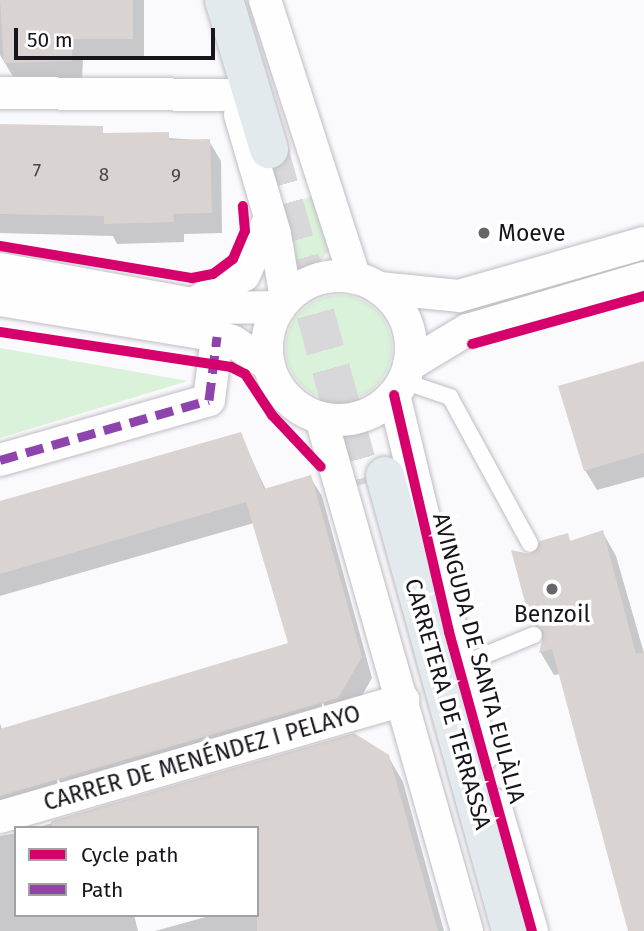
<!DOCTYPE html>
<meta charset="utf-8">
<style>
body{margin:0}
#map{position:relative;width:644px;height:931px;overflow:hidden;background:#faf9fc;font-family:"Fira Sans",sans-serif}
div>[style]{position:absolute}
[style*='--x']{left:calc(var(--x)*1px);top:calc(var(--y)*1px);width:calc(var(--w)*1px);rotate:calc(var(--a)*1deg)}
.green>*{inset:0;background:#daf1da}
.round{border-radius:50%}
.shadow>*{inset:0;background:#0003}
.building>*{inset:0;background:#d9d4d2}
.primary-tunnel>*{height:38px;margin-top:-19px;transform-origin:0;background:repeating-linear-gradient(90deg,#d8d7da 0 38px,transparent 0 57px)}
.roads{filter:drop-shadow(0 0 2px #c0bdc3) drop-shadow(0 0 2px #c0bdc3)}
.lane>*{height:16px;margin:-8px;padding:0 8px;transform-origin:8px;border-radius:8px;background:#fefeff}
.street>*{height:32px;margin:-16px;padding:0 16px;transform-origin:16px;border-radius:16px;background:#fefeff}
.street>.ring{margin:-16px;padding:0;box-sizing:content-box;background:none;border:32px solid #fefeff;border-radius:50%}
.primary>*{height:38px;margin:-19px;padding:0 19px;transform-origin:19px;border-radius:19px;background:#e2eaed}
.quiet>*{height:9px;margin-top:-4.5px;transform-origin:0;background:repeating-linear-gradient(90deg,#8e44ad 0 18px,transparent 0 27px)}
.cycleway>*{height:10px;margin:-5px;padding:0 5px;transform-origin:5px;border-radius:5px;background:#d6006c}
.dots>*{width:19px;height:19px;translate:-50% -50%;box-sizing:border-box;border:4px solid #fff;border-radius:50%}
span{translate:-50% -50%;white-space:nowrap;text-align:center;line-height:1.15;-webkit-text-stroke:7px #fff;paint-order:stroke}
.number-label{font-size:19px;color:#48444a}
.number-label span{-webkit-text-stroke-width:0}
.poi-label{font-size:23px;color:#18141c}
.left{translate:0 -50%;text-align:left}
.street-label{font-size:23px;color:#18141c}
.legend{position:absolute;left:14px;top:826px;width:245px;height:91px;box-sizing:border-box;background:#fff;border:2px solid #a3a1a4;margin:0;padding:9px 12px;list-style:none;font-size:21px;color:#18141c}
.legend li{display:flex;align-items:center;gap:14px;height:35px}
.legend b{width:35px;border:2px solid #a3a1a4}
.scale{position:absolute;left:14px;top:28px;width:201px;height:32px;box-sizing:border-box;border:4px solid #18141c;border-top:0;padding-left:9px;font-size:21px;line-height:24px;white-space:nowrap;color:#18141c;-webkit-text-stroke:5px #fff;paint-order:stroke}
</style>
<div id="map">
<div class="green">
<i style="clip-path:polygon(317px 195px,329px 250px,320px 262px,304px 265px,295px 261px,275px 208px)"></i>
<i class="round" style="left:286px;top:295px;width:106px;height:106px"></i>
<i style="clip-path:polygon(0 348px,188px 381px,0 438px)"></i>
</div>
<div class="shadow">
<i style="clip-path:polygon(0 0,144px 0,144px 59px,83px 59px,82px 81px,17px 83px,0 55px)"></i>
<i style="clip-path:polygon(0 125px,209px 141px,221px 161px,222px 233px,184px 234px,184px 242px,117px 244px,113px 236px,0 233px)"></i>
<i style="clip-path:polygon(644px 363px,644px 477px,597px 490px,585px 470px)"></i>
<i style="clip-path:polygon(240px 434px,266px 490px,310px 477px,322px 496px,372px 678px,349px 718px,0 824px,0 723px,2px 730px,290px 645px,254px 523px,0 596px,0 503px)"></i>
<i style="clip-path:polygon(603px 533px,616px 556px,644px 653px,644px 931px,630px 931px,561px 674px,554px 675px,541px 653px,543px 642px,533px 624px,535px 555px,567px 535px,571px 543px)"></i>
<i style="clip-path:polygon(354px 735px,388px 756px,403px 782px,444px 931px,155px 931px,213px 915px,257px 915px,257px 828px,35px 828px)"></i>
<i style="clip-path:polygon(16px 833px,16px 915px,134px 915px,138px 931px,0 931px,0 836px)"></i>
</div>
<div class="building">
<i style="clip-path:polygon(0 0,133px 0,133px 39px,72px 39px,72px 61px,4px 63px)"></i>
<i style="clip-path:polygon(0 124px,103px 126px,103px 133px,169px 132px,169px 140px,210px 139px,212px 213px,173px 214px,174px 222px,104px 224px,104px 216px,0 214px)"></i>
<i style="clip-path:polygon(644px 361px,644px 453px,584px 471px,558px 386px)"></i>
<i style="clip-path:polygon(241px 432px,264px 489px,311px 475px,362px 657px,338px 698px,0 796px,0 729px,288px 643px,246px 502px,0 574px,0 501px)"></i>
<i style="clip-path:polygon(603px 530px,636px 654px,644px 652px,644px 931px,628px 931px,552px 649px,539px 653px,544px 632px,531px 625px,511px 550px,530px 554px,540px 541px,568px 533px,570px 541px)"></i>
<i style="clip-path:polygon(354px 733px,389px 755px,438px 931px,257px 931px,257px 828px,52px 828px,51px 821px)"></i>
</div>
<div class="primary-tunnel">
<i style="--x:269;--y:149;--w:348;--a:74.3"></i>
</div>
<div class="roads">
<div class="lane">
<i style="--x:403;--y:381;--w:50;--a:18.8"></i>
<i style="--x:450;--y:397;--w:167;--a:61.4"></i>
<i style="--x:458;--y:666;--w:82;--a:-22.2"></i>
</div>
<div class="street">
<i style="--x:265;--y:0;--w:292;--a:72.1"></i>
<i style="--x:0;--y:93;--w:234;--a:0.5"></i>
<i style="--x:240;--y:115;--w:124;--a:73.6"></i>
<i style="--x:275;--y:234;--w:66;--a:80.4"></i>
<i style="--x:0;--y:269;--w:218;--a:10.3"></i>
<i style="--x:214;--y:308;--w:66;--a:-0.9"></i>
<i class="ring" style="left:267px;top:276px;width:112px;height:112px"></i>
<i style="--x:379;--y:288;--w:80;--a:5.7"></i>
<i style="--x:459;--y:296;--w:192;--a:-16"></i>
<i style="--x:0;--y:300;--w:211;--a:9.3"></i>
<i style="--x:208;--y:334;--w:25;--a:16"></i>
<i style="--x:232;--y:341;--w:44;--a:33"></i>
<i style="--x:195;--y:303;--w:56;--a:-29.7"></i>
<i style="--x:244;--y:275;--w:63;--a:-65.5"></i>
<i style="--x:409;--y:365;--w:68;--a:-31.1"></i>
<i style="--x:467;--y:330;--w:184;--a:-16.4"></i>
<i style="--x:394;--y:395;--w:371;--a:76.3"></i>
<i style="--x:321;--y:418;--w:533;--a:74.11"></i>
<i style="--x:0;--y:460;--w:217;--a:-16"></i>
<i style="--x:209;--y:400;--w:64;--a:-82.8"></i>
<i style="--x:495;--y:805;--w:131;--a:73.6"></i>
<i style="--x:0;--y:817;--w:420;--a:-16.2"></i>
</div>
<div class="primary">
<i style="--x:224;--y:0;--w:156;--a:73.2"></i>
<i style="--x:385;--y:476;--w:472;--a:74.5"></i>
</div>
</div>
<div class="quiet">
<i style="--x:0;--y:460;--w:217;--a:-16"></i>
<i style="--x:209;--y:400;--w:64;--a:-82.8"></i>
</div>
<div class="cycleway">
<i style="--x:0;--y:246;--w:195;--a:9.5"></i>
<i style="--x:192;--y:278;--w:21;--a:-11"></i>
<i style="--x:213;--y:274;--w:25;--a:-37"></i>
<i style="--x:233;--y:259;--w:30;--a:-67"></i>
<i style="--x:245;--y:231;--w:25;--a:-95"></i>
<i style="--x:0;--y:332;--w:234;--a:8.6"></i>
<i style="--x:231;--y:367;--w:16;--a:27"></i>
<i style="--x:245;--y:374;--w:49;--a:56.6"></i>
<i style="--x:272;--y:415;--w:71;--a:46.7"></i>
<i style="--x:472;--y:344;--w:179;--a:-15.6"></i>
<i style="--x:394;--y:395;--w:243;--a:76.9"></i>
<i style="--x:449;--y:632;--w:310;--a:74.5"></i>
</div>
<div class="dots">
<i style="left:484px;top:233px;background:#67646a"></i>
<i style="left:552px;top:589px;background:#67646a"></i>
</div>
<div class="number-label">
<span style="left:37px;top:171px">7</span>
<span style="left:104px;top:175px">8</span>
<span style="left:176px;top:176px">9</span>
</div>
<div class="poi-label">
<span class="left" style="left:498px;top:233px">Moeve</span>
<span style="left:552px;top:614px">Benzoil</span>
</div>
<div class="street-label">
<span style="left:479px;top:658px;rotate:75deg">AVINGUDA DE SANTA EULÀLIA</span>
<span style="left:448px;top:704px;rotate:74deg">CARRETERA DE TERRASSA</span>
<span style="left:202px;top:758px;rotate:-16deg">CARRER DE MENÉNDEZ I PELAYO</span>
</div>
<ul class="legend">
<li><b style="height:9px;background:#d6006c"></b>Cycle path</li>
<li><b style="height:9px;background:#8e44ad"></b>Path</li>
</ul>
<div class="scale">50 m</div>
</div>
